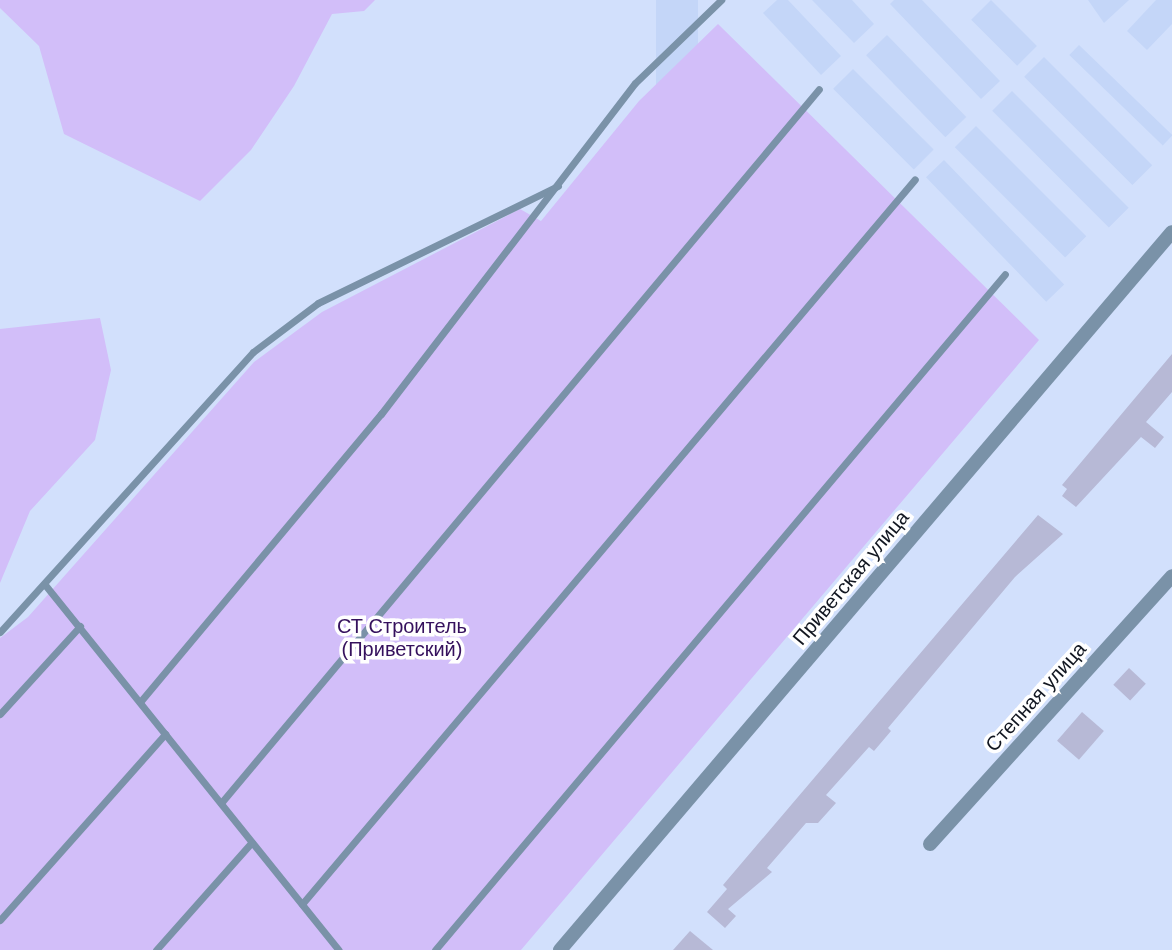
<!DOCTYPE html>
<meta charset="utf-8">
<style>
body{margin:0}
#map{position:relative;width:1172px;height:950px;overflow:hidden;background:#d2e0fc;font-family:Helvetica,sans-serif}
div>[style]{position:absolute}
[style*='--x']{left:calc(var(--x)*1px);top:calc(var(--y)*1px);width:calc(var(--w)*1px);rotate:calc(var(--a)*1deg)}
.built>*{inset:0;background:#c4d6f8;transform-origin:0 0}
.green>*{inset:0;background:#d2bef9}
.building>*{inset:0;background:#b7b9d6;transform-origin:0 0}
.service>*{height:7px;margin:-3.5px;padding:0 3.5px;transform-origin:3.5px;border-radius:3.5px;background:#7a92a8}
.minor>*{height:14px;margin:-7px;padding:0 7px;transform-origin:7px;border-radius:7px;background:#7a92a8}
span{translate:-50% -50%;white-space:nowrap;text-align:center;line-height:1.15;-webkit-text-stroke:7px #fff;paint-order:stroke}
.street-label{font-size:20px;color:#111620}
.park-label{font-size:20px;color:#35115d}
</style>
<div id="map">
<div class="built">
<i style="left:656px;top:0;width:42px;height:219px"></i>
<i style="clip-path:polygon(777px 0,788px 0,841px 56px,821px 75px,763px 13px)"></i>
<i style="clip-path:polygon(812px 0,852px 0,874px 24px,854px 43px)"></i>
<i style="clip-path:polygon(894px 0,922px 0,1000px 81px,981px 99px,890px 4px)"></i>
<i style="left:991px;top:0;width:65px;height:28px;rotate:45deg"></i>
<i style="clip-path:polygon(1088px 0,1129px 0,1104px 23px)"></i>
<i style="clip-path:polygon(1156px 0,1172px 0,1172px 24px,1147px 50px,1127px 31px)"></i>
<i style="left:887px;top:35px;width:114px;height:29px;rotate:46deg"></i>
<i style="left:1079px;top:45px;width:130px;height:14px;rotate:44deg"></i>
<i style="left:1044px;top:57px;width:153px;height:28px;rotate:45deg"></i>
<i style="left:853px;top:69px;width:114px;height:28px;rotate:45deg"></i>
<i style="left:1012px;top:91px;width:165px;height:28px;rotate:45deg"></i>
<i style="left:976px;top:126px;width:156px;height:30px;rotate:45deg"></i>
<i style="left:944px;top:160px;width:173px;height:25px;rotate:46deg"></i>
</div>
<div class="green">
<i style="clip-path:polygon(0 0,375px 0,364px 11px,332px 14px,294px 86px,251px 150px,200px 201px,64px 134px,39px 46px,0 8px)"></i>
<i style="clip-path:polygon(718px 24px,1039px 340px,521px 950px,0 950px,0 638px,28px 617px,254px 362px,322px 312px,520px 209px,541px 221px,639px 101px)"></i>
<i style="clip-path:polygon(100px 318px,111px 370px,95px 440px,30px 511px,0 583px,0 329px)"></i>
</div>
<div class="building">
<i style="clip-path:polygon(1172px 354px,1172px 392px,1146px 422px,1164px 437px,1155px 448px,1141px 437px,1076px 507px,1062px 496px,1067px 489px,1062px 485px)"></i>
<i style="clip-path:polygon(1038px 515px,1063px 534px,1015px 577px,888px 728px,891px 731px,874px 751px,869px 747px,826px 795px,836px 803px,818px 823px,806px 823px,767px 868px,772px 872px,728px 909px,736px 916px,725px 928px,707px 912px,727px 889px,723px 885px)"></i>
<i style="left:1129px;top:668px;width:23px;height:23px;rotate:43deg"></i>
<i style="left:1082px;top:712px;width:29px;height:38px;rotate:41deg"></i>
<i style="clip-path:polygon(690px 931px,713px 950px,673px 950px)"></i>
</div>
<div class="service">
<i style="--x:46;--y:586;--w:467;--a:51.2"></i>
<i style="--x:0;--y:632;--w:377;--a:-47.9"></i>
<i style="--x:253;--y:352;--w:81;--a:-37"></i>
<i style="--x:318;--y:303;--w:267;--a:-26"></i>
<i style="--x:140;--y:702;--w:376;--a:-50.1"></i>
<i style="--x:381;--y:414;--w:417;--a:-52.5"></i>
<i style="--x:635;--y:83;--w:120;--a:-44"></i>
<i style="--x:0;--y:714;--w:119;--a:-47.7"></i>
<i style="--x:221;--y:803;--w:931;--a:-50.05"></i>
<i style="--x:302;--y:904;--w:949;--a:-49.78"></i>
<i style="--x:0;--y:920;--w:249;--a:-48.4"></i>
<i style="--x:156;--y:950;--w:144;--a:-48.4"></i>
<i style="--x:435;--y:950;--w:884;--a:-49.86"></i>
</div>
<div class="minor">
<i style="--x:930;--y:844;--w:361;--a:-47.9"></i>
<i style="--x:560;--y:950;--w:943;--a:-49.56"></i>
</div>
<div class="street-label">
<span style="left:851px;top:578px;rotate:-50deg">Приветская улица</span>
<span style="left:1036px;top:697px;rotate:-48deg">Степная улица</span>
</div>
<div class="park-label">
<span style="left:402px;top:638px">СТ Строитель<br>(Приветский)</span>
</div>
</div>
